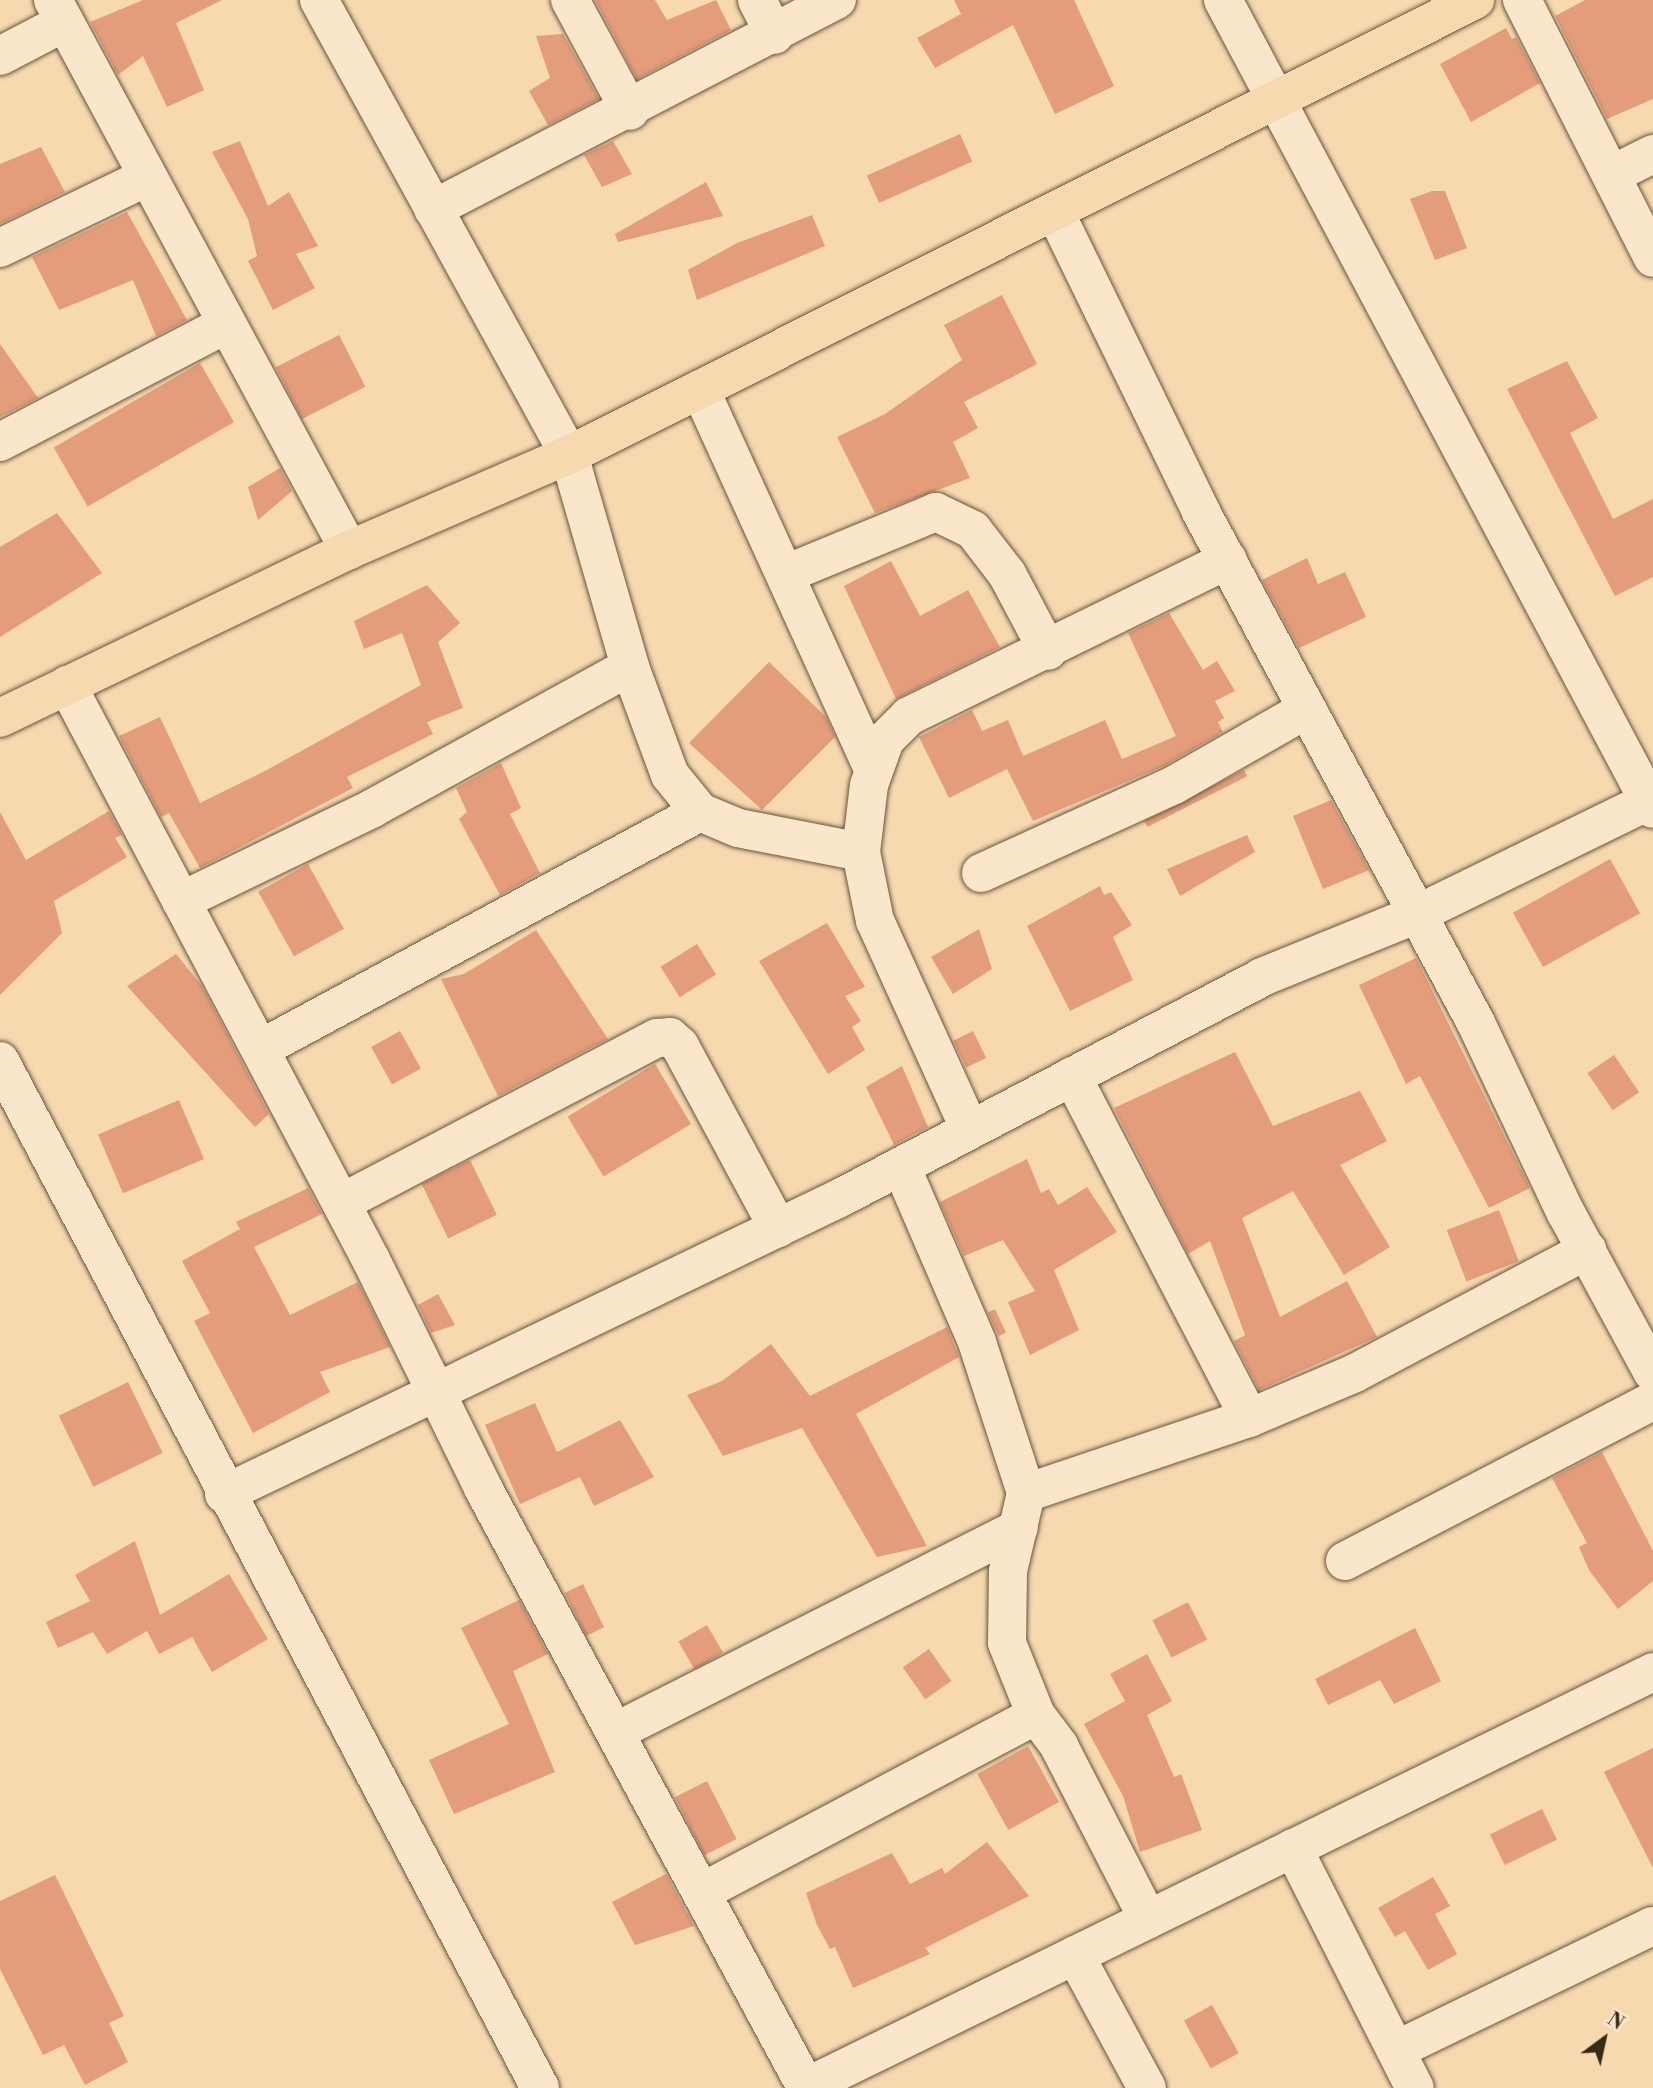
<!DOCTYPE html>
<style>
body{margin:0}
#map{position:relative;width:1653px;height:2088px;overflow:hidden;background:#f7d9af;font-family:"Libre Bodoni",serif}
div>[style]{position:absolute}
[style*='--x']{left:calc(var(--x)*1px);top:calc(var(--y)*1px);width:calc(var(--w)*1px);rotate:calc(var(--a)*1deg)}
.building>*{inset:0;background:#e49d7b;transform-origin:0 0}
.roads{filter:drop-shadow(0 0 2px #68553e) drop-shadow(0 0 2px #68553e)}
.minor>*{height:38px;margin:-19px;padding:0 19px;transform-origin:19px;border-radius:19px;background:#fae6cb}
.major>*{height:38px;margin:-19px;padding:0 19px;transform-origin:19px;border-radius:19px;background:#f7d9af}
span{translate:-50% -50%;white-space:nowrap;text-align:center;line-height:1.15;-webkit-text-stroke:5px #fae6cb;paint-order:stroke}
.north{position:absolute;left:1569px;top:2004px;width:70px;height:70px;-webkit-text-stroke:5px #fae6cb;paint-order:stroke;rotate:33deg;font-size:19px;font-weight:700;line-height:28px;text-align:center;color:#392918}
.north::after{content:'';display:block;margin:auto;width:24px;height:32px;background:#392918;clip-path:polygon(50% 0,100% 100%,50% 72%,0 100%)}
</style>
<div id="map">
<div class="building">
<i style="clip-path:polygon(143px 0,222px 0,176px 23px,204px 90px,167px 107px,143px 56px,118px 75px,90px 22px)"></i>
<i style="clip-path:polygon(595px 0,655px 0,667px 20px,716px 0,731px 30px,637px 79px)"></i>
<i style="clip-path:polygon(954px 0,1074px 0,1114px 86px,1055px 114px,1013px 25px,935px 68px,917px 38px,961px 14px)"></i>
<i style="clip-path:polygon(1585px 0,1653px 0,1653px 99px,1607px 119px,1555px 16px)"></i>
<i style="clip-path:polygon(1506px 28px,1512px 39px,1516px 37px,1540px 83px,1471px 122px,1440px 64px)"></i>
<i style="clip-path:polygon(563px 34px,599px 99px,548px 125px,529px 91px,550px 78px,536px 36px)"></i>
<i style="left:960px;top:134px;width:30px;height:102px;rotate:66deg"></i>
<i style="clip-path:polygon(240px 141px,268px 206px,289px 192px,318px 246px,296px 254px,315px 288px,273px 310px,248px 261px,257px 256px,248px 219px,212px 152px)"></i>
<i style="clip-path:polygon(613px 141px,632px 174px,602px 187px,584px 155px)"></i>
<i style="clip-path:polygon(41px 147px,65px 192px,0 224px,0 164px)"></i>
<i style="clip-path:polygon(706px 182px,723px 216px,618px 242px,615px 234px)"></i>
<i style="clip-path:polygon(1432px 191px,1445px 191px,1467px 248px,1435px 260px,1410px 199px)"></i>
<i style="clip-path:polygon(127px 212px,187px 320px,156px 336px,133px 280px,59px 310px,32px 257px)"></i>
<i style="clip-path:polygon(812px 215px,825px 246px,697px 300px,688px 270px,737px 243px)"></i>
<i style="clip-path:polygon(1002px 295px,1037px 364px,964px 402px,978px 428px,953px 442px,970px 478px,875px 513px,837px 437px,885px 414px,962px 360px,944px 325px)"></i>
<i style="left:339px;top:335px;width:58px;height:71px;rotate:63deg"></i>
<i style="clip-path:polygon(0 344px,38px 398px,0 417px)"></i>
<i style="clip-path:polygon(1567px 361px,1598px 418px,1570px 433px,1613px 519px,1653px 499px,1653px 577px,1615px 596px,1507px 389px)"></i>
<i style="left:200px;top:363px;width:68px;height:169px;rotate:60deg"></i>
<i style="clip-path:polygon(280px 468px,292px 491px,258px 520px,248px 487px)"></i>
<i style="clip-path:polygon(57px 513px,102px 573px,0 637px,0 547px)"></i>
<i style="clip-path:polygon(1307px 558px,1318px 584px,1345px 572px,1366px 617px,1299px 648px,1262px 580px)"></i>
<i style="clip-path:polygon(891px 561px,920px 616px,968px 590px,1000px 647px,896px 699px,844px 586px)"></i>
<i style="clip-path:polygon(427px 585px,460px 623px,438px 642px,463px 708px,427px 722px,433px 734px,347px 777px,353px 788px,200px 868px,169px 813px,161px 817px,119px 736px,160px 717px,200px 803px,265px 771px,421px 685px,402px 633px,364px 649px,354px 621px)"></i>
<i style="clip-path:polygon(1169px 613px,1203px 670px,1217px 661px,1235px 691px,1215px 701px,1224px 718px,1218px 722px,1223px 732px,1164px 766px,1033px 821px,1007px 769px,949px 798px,919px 737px,972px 710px,982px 731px,1008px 720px,1023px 756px,1105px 720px,1122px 759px,1176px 736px,1128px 633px)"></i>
<i style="clip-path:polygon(769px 662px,826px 717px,835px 737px,762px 810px,689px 743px)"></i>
<i style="clip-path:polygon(501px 763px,521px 808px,510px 814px,540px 873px,500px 895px,459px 819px,467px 812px,456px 788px)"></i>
<i style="left:1244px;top:770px;width:7px;height:112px;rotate:63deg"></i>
<i style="clip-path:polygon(1331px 800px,1369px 870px,1323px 889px,1293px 816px)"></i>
<i style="clip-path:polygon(109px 811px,122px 835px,115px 838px,127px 857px,54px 901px,62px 933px,0 995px,0 812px,26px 860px)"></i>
<i style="clip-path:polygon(1247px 835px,1255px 852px,1180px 896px,1167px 869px)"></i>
<i style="left:1610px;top:859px;width:62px;height:111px;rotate:61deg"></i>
<i style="left:308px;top:864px;width:74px;height:57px;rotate:61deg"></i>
<i style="clip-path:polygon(1100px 886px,1104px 895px,1111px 892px,1132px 925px,1113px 937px,1133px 980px,1070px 1011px,1027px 926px)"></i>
<i style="clip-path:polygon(827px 923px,865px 987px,845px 996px,861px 1021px,852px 1027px,865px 1050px,828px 1074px,759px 961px)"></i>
<i style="clip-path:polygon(979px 929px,992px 969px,953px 994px,931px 957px)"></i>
<i style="clip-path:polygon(536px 930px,608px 1039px,498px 1096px,441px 979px,464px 974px)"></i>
<i style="left:697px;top:944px;width:36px;height:43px;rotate:58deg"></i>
<i style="clip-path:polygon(176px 954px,202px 986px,269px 1114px,255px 1127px,127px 986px)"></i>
<i style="clip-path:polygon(1416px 958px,1530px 1188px,1489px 1208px,1420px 1076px,1406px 1084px,1359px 985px)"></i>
<i style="left:400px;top:1031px;width:43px;height:33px;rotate:61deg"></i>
<i style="left:973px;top:1031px;width:30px;height:22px;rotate:64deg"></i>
<i style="clip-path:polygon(1235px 1052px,1273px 1126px,1360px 1091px,1387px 1141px,1340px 1165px,1390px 1247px,1344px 1275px,1293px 1191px,1242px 1218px,1280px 1317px,1347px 1281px,1377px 1337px,1259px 1390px,1234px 1341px,1245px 1335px,1210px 1241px,1188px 1254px,1114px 1108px)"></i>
<i style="left:1614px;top:1055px;width:45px;height:32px;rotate:56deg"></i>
<i style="left:655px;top:1064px;width:70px;height:102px;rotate:59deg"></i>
<i style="clip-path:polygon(902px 1066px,928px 1127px,894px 1145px,866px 1087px)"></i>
<i style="left:179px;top:1100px;width:64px;height:88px;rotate:67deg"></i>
<i style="clip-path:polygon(1027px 1159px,1041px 1193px,1049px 1189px,1058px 1205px,1087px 1187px,1117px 1232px,1054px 1270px,1079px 1330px,1030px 1355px,1008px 1302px,1035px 1291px,1003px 1240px,964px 1256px,940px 1202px)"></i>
<i style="left:470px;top:1160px;width:61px;height:54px;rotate:64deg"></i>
<i style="clip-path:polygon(308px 1188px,322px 1214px,254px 1247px,290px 1315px,358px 1282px,390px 1347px,320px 1372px,330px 1392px,253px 1433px,194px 1321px,210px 1313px,182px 1261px,240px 1229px,236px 1222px)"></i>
<i style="left:1499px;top:1210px;width:55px;height:56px;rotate:69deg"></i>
<i style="clip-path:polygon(438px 1294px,455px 1325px,431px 1333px,418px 1305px)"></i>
<i style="left:995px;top:1309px;width:26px;height:8px;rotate:65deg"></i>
<i style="clip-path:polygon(947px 1327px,959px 1357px,856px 1414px,927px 1546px,877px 1557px,802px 1428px,723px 1456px,687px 1395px,722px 1381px,771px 1344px,810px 1396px)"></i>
<i style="left:128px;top:1382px;width:79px;height:77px;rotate:64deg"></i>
<i style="clip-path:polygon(535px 1403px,557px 1452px,620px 1420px,654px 1477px,594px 1506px,580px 1477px,520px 1504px,485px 1425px)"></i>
<i style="clip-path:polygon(1602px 1452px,1653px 1551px,1653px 1581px,1618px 1609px,1589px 1570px,1579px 1547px,1587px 1543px,1552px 1478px)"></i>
<i style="clip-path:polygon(135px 1541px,160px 1615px,229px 1574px,268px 1639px,212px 1672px,192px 1637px,159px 1654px,147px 1631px,107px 1654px,93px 1632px,58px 1648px,46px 1622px,90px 1601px,75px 1575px)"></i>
<i style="left:583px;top:1584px;width:48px;height:20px;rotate:64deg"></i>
<i style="clip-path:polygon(519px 1600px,548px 1654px,513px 1671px,555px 1772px,454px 1814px,429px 1760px,509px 1724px,461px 1628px)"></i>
<i style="left:1188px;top:1602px;width:42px;height:40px;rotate:63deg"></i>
<i style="left:707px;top:1625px;width:32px;height:33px;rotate:60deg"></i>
<i style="clip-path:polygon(1415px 1628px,1441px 1681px,1394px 1704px,1380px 1680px,1328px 1705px,1315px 1679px)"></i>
<i style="left:929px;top:1649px;width:39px;height:32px;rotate:55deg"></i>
<i style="clip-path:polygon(1147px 1654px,1172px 1701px,1147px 1715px,1174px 1777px,1181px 1774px,1202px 1830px,1140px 1852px,1123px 1796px,1084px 1724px,1125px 1701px,1110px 1674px)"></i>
<i style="left:1028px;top:1746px;width:64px;height:58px;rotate:61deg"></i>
<i style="clip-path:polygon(1653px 1748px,1653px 1868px,1604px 1772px)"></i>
<i style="left:707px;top:1781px;width:65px;height:36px;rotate:63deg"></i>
<i style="left:1542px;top:1809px;width:34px;height:58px;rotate:64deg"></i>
<i style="clip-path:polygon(987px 1842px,1029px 1896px,925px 1948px,930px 1954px,853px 1988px,835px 1947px,830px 1949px,817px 1925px,806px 1893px,892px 1853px,910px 1884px,942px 1868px,945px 1874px)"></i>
<i style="clip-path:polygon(666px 1874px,694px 1926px,635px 1945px,612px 1902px)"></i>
<i style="clip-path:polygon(55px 1875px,124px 2016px,109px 2023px,128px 2062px,85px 2085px,64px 2045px,43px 2055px,0 1969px,0 1901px)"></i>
<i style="clip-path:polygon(1433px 1877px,1450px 1906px,1435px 1914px,1457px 1954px,1428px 1970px,1405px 1931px,1395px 1937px,1378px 1908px)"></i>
<i style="left:1212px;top:2005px;width:55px;height:32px;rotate:61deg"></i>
</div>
<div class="roads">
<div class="minor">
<i style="--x:53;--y:0;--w:625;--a:61.71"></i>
<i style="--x:319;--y:0;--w:519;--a:61.21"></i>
<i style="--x:569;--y:455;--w:221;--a:73.9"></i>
<i style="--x:630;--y:667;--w:115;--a:69.7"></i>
<i style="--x:670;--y:775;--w:48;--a:51"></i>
<i style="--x:700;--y:812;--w:41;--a:22.8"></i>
<i style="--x:738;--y:828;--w:125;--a:11"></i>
<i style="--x:570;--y:0;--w:126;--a:61.6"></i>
<i style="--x:757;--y:0;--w:39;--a:63"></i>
<i style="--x:1223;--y:0;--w:916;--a:62.01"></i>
<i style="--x:1522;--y:0;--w:289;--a:63.1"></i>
<i style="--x:0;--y:56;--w:73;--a:-27.6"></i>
<i style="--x:1611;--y:175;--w:47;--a:-26.6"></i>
<i style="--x:433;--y:209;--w:455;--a:-27.4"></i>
<i style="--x:1055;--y:212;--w:334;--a:64"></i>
<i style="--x:1201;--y:512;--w:580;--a:61.71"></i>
<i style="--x:1476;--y:1023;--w:210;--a:64.7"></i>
<i style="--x:1566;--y:1213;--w:182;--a:61.5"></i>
<i style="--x:0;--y:248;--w:163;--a:-25.8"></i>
<i style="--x:700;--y:389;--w:419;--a:65.5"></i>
<i style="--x:0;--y:442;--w:254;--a:-27.5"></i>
<i style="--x:788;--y:573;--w:160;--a:-22.4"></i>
<i style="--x:936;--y:512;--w:41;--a:25.9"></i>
<i style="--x:973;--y:530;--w:56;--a:52.3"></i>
<i style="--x:1007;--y:574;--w:87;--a:62"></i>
<i style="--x:67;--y:685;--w:650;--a:62.13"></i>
<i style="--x:371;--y:1260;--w:254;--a:63.8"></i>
<i style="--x:483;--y:1488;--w:681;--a:61.67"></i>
<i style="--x:981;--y:873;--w:212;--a:-24.5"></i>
<i style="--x:1174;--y:785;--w:153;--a:-29.7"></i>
<i style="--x:181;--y:901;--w:213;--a:-25.8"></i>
<i style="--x:373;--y:808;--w:293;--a:-28.8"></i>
<i style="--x:260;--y:1049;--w:500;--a:-28.3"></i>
<i style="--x:0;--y:1061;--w:1160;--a:62.26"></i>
<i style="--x:1072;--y:1076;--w:385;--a:62.6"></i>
<i style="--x:970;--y:1130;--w:230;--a:-114.4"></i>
<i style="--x:875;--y:921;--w:70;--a:-101.5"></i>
<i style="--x:861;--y:852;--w:67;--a:-83.2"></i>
<i style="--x:869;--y:785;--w:48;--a:-70.4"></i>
<i style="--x:885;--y:740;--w:34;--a:-45"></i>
<i style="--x:909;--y:716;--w:355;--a:-26.1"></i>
<i style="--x:901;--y:1166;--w:192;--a:66.6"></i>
<i style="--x:977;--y:1342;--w:159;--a:72"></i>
<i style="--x:1026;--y:1493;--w:80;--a:103"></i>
<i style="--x:1008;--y:1571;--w:72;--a:90.8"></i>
<i style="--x:1007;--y:1643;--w:78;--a:68.1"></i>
<i style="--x:1036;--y:1715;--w:39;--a:53"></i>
<i style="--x:1059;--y:1746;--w:195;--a:62.8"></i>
<i style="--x:341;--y:1203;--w:356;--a:-27.6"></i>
<i style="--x:657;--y:1038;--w:13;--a:-4"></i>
<i style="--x:670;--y:1037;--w:13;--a:42"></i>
<i style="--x:680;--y:1046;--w:207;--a:61.7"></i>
<i style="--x:1026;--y:1493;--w:235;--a:-18.6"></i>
<i style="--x:1249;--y:1418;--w:115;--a:-23"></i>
<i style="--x:1355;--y:1373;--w:263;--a:-27.9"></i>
<i style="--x:224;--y:1494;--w:683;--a:-25.67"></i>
<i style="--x:840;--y:1198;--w:476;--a:-27.6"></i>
<i style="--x:1262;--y:977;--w:165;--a:-22.1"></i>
<i style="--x:1415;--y:915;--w:265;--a:-26"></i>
<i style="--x:1345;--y:1561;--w:347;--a:-27.5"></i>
<i style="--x:617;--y:1731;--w:450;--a:-26.8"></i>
<i style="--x:1293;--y:1848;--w:269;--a:63.1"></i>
<i style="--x:702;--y:1892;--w:378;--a:-27.9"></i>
<i style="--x:1075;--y:1955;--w:151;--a:61.6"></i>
<i style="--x:1396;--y:2050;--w:285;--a:-25.8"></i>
<i style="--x:804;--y:2088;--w:945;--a:-26.1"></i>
</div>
<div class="major">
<i style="--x:0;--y:718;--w:387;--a:-25.7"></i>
<i style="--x:349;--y:550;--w:240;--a:-23.4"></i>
<i style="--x:569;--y:455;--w:1014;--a:-26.67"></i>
</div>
</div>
<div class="north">N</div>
</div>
